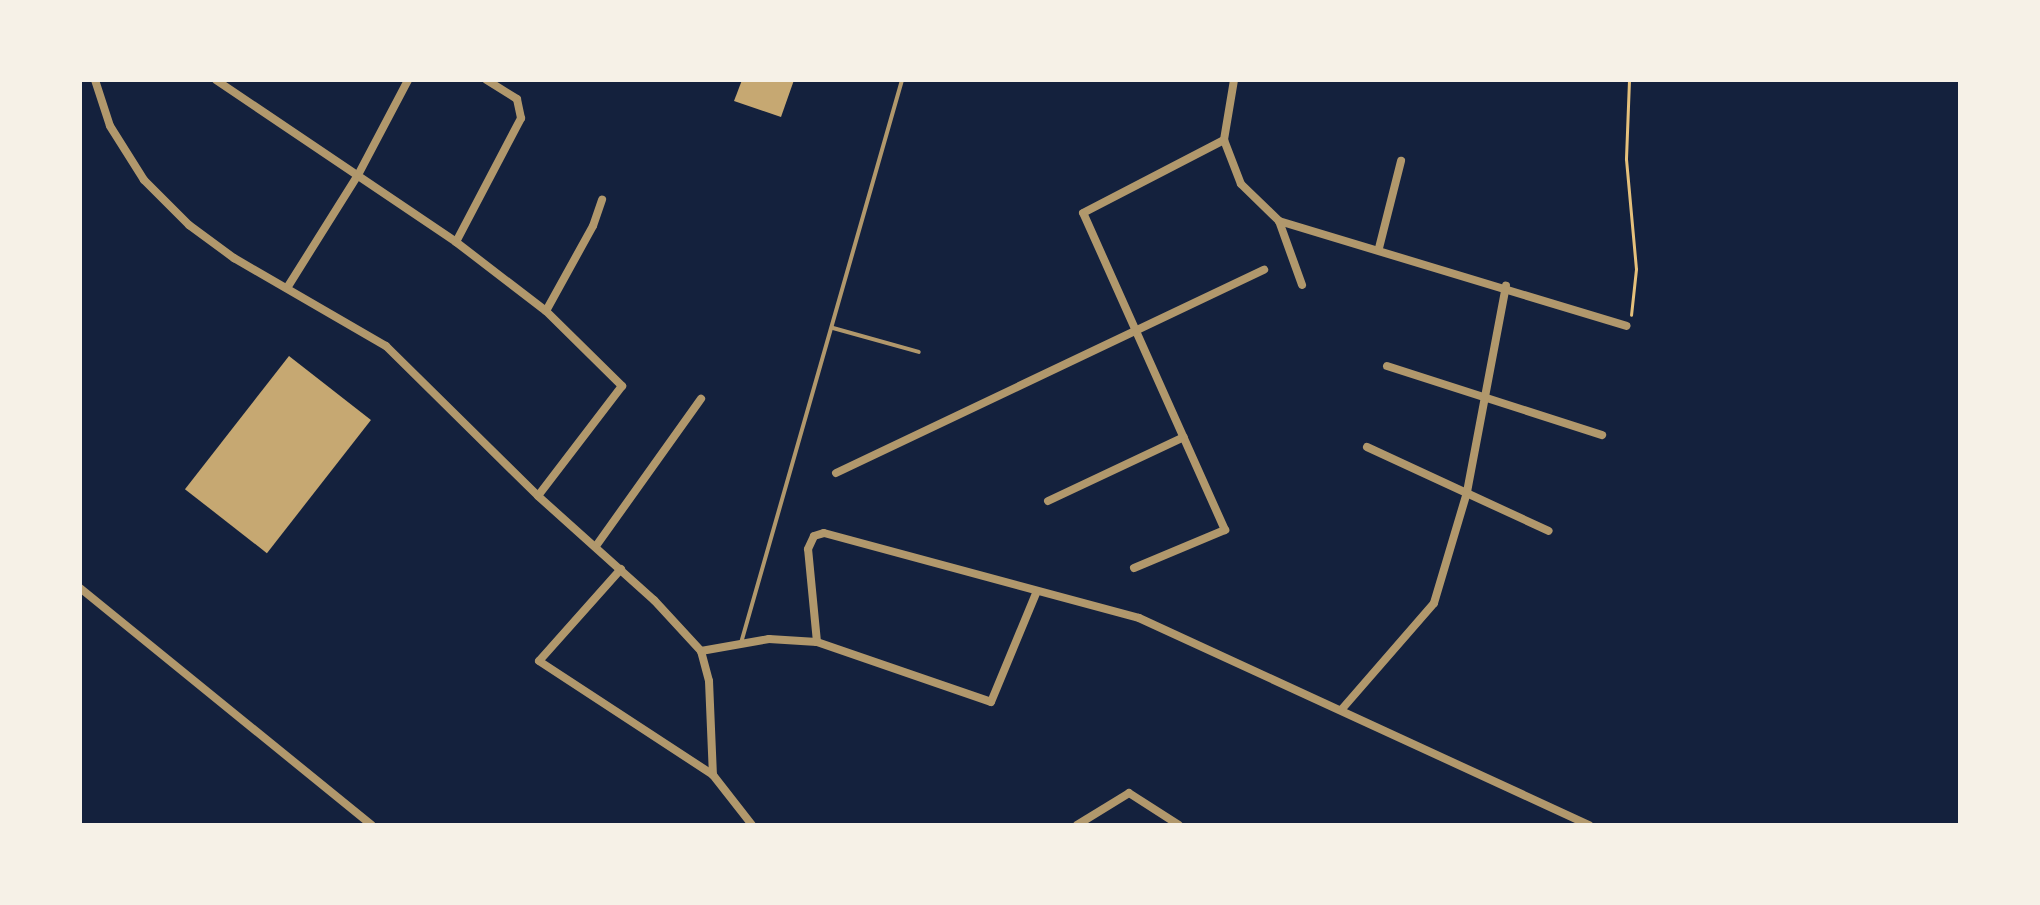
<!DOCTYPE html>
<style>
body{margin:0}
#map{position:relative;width:2040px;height:905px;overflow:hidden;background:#14213d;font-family:Overpass,sans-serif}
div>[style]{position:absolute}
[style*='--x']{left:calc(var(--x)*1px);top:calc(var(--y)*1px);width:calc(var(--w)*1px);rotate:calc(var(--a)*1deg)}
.building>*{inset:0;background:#c6a872;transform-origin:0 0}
.path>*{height:3px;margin:-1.5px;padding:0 1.5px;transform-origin:1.5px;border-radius:1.5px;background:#e5c07b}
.service>*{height:4px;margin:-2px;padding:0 2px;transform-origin:2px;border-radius:2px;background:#b1986c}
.minor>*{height:8px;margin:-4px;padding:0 4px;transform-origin:4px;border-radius:4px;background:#b1986c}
span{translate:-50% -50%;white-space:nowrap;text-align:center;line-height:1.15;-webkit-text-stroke:7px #f6f1e7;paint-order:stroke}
.frame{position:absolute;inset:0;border:82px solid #f6f1e7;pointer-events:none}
</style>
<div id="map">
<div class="building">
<i style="clip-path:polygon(742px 80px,794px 80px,781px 117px,734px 101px)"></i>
<i style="left:289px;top:356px;width:104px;height:169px;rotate:38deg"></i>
</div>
<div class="path">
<i style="--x:1629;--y:80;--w:79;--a:92.2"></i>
<i style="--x:1626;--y:159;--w:110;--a:84.8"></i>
<i style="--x:1636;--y:269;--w:46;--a:96.2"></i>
</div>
<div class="service">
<i style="--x:833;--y:328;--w:89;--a:15.6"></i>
<i style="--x:741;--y:643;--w:586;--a:-74.04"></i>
</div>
<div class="minor">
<i style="--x:95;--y:80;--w:48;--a:71.9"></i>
<i style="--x:110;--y:126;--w:64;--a:57.8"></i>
<i style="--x:144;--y:180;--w:64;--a:45"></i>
<i style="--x:189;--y:225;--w:56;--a:36.3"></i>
<i style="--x:234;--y:258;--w:176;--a:30.1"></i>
<i style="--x:386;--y:346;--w:214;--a:44.6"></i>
<i style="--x:538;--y:496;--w:156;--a:41.9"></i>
<i style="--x:654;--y:600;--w:69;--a:47.3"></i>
<i style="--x:701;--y:651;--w:31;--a:75"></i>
<i style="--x:709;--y:681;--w:94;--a:87.6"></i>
<i style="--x:713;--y:775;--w:63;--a:52"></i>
<i style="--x:216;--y:80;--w:290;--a:34"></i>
<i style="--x:456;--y:242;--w:113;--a:37.5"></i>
<i style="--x:546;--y:311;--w:107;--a:44.6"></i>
<i style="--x:622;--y:386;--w:138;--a:127.4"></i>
<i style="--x:1234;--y:80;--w:61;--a:99.5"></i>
<i style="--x:1224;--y:140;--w:47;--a:68.9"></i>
<i style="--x:1241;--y:184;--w:53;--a:44.2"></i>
<i style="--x:1279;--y:221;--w:363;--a:16.8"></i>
<i style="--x:1279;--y:221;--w:68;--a:70.2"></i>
<i style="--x:456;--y:242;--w:140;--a:-62.3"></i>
<i style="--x:521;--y:118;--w:19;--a:-102"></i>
<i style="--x:517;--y:99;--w:36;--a:-148"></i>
<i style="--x:1379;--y:248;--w:90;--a:-75.8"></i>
<i style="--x:287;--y:288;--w:133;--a:-57.9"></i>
<i style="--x:358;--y:175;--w:107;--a:-62.2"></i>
<i style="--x:546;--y:311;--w:97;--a:-61.1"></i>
<i style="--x:593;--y:226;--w:28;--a:-71"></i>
<i style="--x:1387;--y:366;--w:226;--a:17.8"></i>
<i style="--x:1367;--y:447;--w:200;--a:24.8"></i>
<i style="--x:836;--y:473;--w:474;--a:-25.4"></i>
<i style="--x:1048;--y:501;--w:150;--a:-25.2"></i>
<i style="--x:596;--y:546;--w:181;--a:-54.5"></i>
<i style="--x:1134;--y:568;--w:99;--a:-22.7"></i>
<i style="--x:1225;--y:530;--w:347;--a:-114.1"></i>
<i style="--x:1083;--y:213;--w:159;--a:-27.4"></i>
<i style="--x:621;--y:569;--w:123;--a:131.7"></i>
<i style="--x:539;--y:661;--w:208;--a:33.2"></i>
<i style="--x:80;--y:588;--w:376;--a:39.1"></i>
<i style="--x:817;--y:642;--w:93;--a:-95.5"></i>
<i style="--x:808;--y:549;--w:14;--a:-65"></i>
<i style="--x:814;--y:536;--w:10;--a:-17"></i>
<i style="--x:824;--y:533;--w:326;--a:15.1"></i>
<i style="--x:1139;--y:618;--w:496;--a:24.7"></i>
<i style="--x:701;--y:651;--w:69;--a:-10"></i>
<i style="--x:769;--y:639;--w:48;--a:3.6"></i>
<i style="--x:817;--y:642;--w:184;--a:19"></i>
<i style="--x:991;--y:702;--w:120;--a:-67.5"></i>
<i style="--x:1342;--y:709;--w:140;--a:-49"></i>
<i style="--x:1434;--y:603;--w:116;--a:-73.4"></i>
<i style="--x:1467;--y:492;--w:210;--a:-79.3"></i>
<i style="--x:1077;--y:825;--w:61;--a:-31.6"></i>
<i style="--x:1129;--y:793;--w:59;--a:32.6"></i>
</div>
<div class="frame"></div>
</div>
